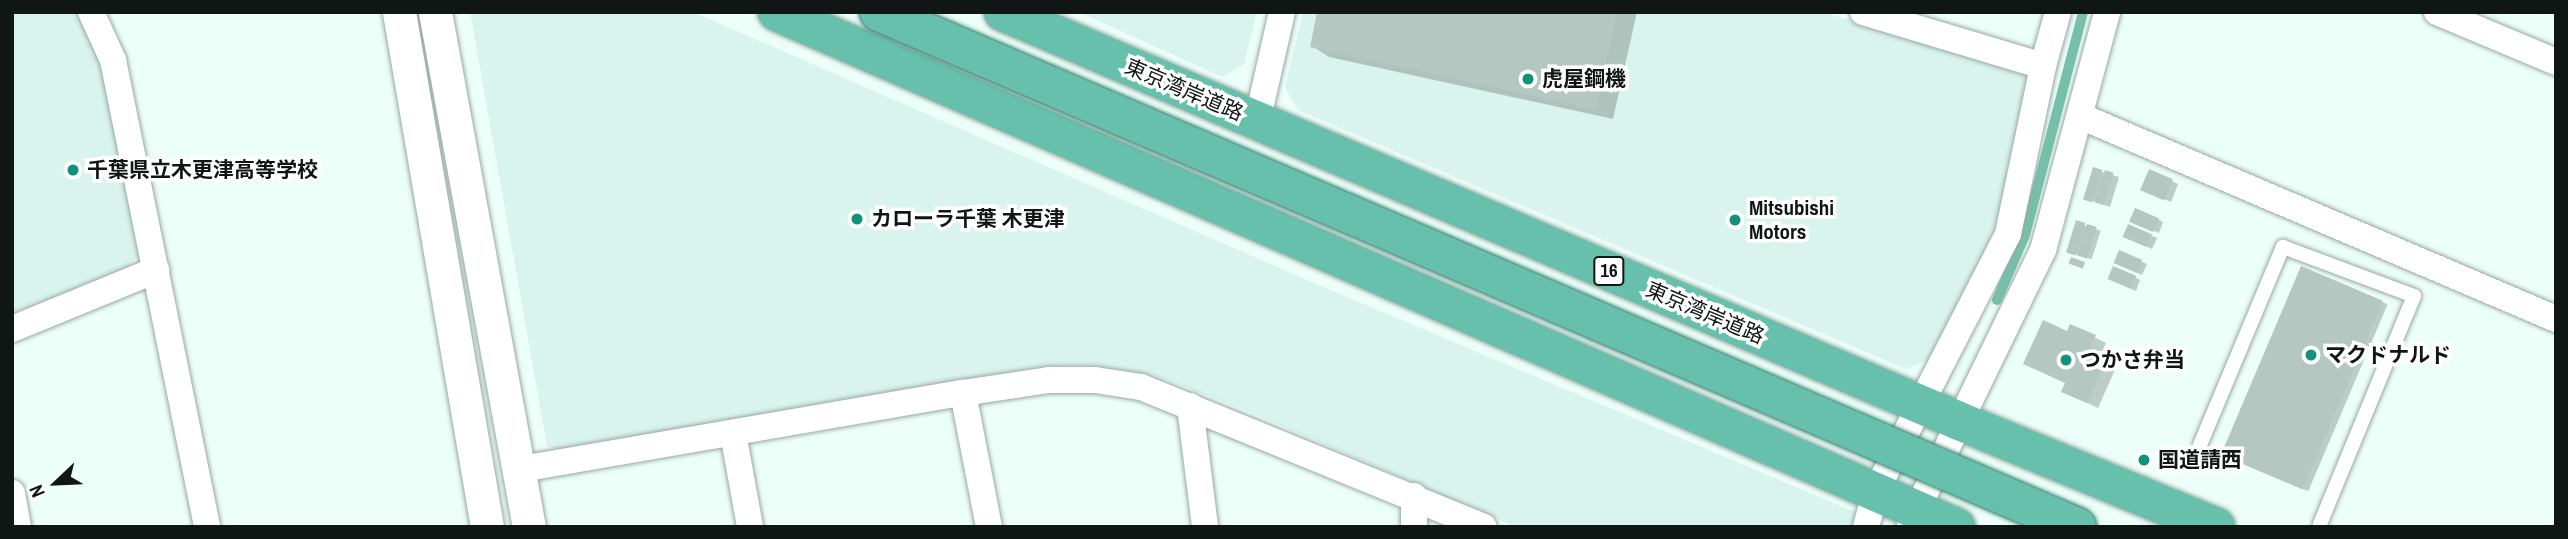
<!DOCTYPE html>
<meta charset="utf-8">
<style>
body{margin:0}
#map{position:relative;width:2568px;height:539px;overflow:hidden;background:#ecfff9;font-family:"Archivo Narrow","Noto Sans JP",sans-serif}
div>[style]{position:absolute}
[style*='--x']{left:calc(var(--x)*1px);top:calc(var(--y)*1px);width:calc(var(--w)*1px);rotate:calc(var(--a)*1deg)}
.built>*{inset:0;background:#d9f4ec}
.shadow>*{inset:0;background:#0003;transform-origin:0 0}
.stream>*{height:10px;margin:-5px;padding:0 5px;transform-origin:5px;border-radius:5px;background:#75c0ac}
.building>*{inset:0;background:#b5c7c1;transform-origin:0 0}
.roads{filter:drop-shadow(0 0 2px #98a9a4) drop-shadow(0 0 2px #98a9a4)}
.service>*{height:14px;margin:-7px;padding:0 7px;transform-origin:7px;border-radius:7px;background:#fff}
.minor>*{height:26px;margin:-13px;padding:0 13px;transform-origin:13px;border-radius:13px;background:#fff}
.tertiary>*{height:33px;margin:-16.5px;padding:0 16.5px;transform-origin:16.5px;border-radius:16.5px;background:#fff}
.trunk>*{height:38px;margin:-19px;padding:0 19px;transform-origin:19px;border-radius:19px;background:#67c0ac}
.bridges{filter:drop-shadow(0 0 2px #307a69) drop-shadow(0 0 2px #307a69)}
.trunk-bridge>*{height:38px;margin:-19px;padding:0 19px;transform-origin:19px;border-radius:19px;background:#67c0ac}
.dots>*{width:19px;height:19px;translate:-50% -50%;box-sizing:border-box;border:4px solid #fff;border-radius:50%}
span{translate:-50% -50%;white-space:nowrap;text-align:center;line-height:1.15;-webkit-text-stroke:7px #fff;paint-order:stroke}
.shield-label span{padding:2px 5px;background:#fff;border:2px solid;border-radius:5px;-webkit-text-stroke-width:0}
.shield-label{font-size:19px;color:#101614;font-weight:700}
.poi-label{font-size:21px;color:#101614;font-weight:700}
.left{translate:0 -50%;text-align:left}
.street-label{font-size:21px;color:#101614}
.frame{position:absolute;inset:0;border:14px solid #101614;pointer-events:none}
.north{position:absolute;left:21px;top:448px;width:70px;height:70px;-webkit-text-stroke:5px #fff;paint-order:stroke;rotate:247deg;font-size:19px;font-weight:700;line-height:28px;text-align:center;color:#101614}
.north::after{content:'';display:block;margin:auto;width:24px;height:32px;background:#101614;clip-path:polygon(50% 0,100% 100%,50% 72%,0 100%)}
</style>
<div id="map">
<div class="built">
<i style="clip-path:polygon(12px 12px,76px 12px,89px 32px,111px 90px,140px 254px,116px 278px,12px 312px)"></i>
<i style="clip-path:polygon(470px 12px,693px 12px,1300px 277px,1855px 512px,1860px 527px,1516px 527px,1250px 412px,1154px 375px,1093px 365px,1044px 366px,559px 450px,547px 446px)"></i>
<i style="clip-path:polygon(1079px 12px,1257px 12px,1244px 64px,1222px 77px)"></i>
<i style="clip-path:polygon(1303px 12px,1823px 12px,2026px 74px,2027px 85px,1996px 233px,1932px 358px,1906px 369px,1298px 110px,1285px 87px)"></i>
</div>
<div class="shadow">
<i style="clip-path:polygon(1319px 12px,1637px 12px,1613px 119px,1329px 57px,1312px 46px)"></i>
<i style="clip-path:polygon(2150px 171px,2178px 184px,2171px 202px,2148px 192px)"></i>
<i style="clip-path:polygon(2102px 172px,2119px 177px,2110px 207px,2085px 198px)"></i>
<i style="clip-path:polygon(2158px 219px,2163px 222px,2159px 233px,2136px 224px)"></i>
<i style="left:2077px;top:223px;width:25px;height:30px;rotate:18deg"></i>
<i style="clip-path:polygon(2129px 226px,2157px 238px,2152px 249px,2130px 239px)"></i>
<i style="clip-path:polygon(2120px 252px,2147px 264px,2142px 275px,2121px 266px)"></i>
<i style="left:2302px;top:268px;width:93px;height:203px;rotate:23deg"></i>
<i style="clip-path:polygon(2135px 277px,2140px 280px,2136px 291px,2114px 281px)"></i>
<i style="clip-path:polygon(2071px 326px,2106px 343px,2101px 354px,2118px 363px,2098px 408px,2074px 397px,2067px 383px,2067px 333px)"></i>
</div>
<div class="stream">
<i style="--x:1997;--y:300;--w:71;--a:-66.7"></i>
<i style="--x:2025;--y:235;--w:230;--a:-75.4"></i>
</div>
<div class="building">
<i style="clip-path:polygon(1317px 12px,1617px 12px,1596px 110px,1310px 47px)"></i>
<i style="left:2093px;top:167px;width:10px;height:34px;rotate:17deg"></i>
<i style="left:2149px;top:169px;width:26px;height:23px;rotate:23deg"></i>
<i style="left:2105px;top:170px;width:9px;height:34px;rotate:18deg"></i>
<i style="left:2135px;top:208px;width:26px;height:15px;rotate:23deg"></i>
<i style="left:2076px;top:220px;width:10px;height:34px;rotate:17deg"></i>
<i style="left:2087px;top:224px;width:10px;height:33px;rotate:17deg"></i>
<i style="left:2128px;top:224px;width:26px;height:14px;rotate:23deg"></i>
<i style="left:2119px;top:250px;width:25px;height:14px;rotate:23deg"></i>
<i style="left:2071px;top:257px;width:15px;height:7px;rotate:20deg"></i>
<i style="left:2113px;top:266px;width:25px;height:14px;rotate:23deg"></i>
<i style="left:2301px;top:266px;width:89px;height:205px;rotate:23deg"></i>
<i style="clip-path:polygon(2043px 320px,2067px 331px,2070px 324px,2096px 335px,2091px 347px,2108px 355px,2087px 403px,2061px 392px,2065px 383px,2023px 364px)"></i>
</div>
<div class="roads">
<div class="service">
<i style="--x:2200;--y:445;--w:215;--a:-67.3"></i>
<i style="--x:2283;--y:247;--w:140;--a:20.5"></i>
<i style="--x:2414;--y:296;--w:247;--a:112.4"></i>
</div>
<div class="minor">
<i style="--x:91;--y:12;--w:53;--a:65.4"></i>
<i style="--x:113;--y:60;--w:476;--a:78.6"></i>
<i style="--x:1863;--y:12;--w:188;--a:16.7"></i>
<i style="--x:2437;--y:12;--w:129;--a:22.8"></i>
<i style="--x:2080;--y:116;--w:517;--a:23.1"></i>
<i style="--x:1257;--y:122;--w:113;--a:-77.2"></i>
<i style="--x:12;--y:329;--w:156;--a:-22.3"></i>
<i style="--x:963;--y:393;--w:136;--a:79"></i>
<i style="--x:1190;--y:406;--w:122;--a:82.9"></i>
<i style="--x:733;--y:433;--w:96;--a:79.7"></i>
<i style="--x:521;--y:469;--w:448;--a:-9.8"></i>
<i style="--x:963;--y:393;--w:87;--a:-8.6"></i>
<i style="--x:1049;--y:380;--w:46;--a:0"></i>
<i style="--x:1095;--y:380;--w:47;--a:8.7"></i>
<i style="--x:1141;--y:387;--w:370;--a:22.2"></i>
<i style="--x:12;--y:493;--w:35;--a:80"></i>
<i style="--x:1910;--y:524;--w:305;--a:-64.1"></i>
<i style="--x:2043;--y:250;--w:246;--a:-74.9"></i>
<i style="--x:1414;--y:527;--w:31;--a:-90"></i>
<i style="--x:1866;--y:527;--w:35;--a:-75"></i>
<i style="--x:1875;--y:493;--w:291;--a:-62.8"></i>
<i style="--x:2008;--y:234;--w:172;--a:-78.2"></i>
<i style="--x:2043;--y:66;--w:56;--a:-74.5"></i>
</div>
<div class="tertiary">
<i style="--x:399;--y:12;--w:522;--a:80.3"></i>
<i style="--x:435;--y:12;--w:524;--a:79.66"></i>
</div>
<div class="trunk">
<i style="--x:777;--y:12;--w:1287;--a:23.6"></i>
<i style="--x:1003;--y:12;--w:1040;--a:23.16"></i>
<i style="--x:1959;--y:421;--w:278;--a:22.4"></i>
</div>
</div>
<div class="bridges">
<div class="trunk-bridge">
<i style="--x:879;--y:12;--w:1304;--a:23.26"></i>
</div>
</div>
<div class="dots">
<i style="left:1528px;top:79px;background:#11927b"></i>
<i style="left:73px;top:170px;background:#11927b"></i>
<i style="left:857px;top:219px;background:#11927b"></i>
<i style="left:1735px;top:220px;background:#11927b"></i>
<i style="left:2311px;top:355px;background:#11927b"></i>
<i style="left:2066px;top:360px;background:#11927b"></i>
<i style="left:2144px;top:460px;background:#11927b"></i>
</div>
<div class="shield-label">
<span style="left:1609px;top:271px">16</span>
</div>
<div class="poi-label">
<span class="left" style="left:1542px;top:79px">虎屋鋼機</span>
<span class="left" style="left:87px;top:170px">千葉県立木更津高等学校</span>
<span class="left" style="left:1749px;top:220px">Mitsubishi<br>Motors</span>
<span class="left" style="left:871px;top:219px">カローラ千葉 木更津</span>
<span class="left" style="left:2325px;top:355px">マクドナルド</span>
<span class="left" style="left:2080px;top:360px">つかさ弁当</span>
<span class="left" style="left:2158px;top:460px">国道請西</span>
</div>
<div class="street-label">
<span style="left:1184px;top:90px;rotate:23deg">東京湾岸道路</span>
<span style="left:1705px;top:313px;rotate:23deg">東京湾岸道路</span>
</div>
<div class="frame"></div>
<div class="north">N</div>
</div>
